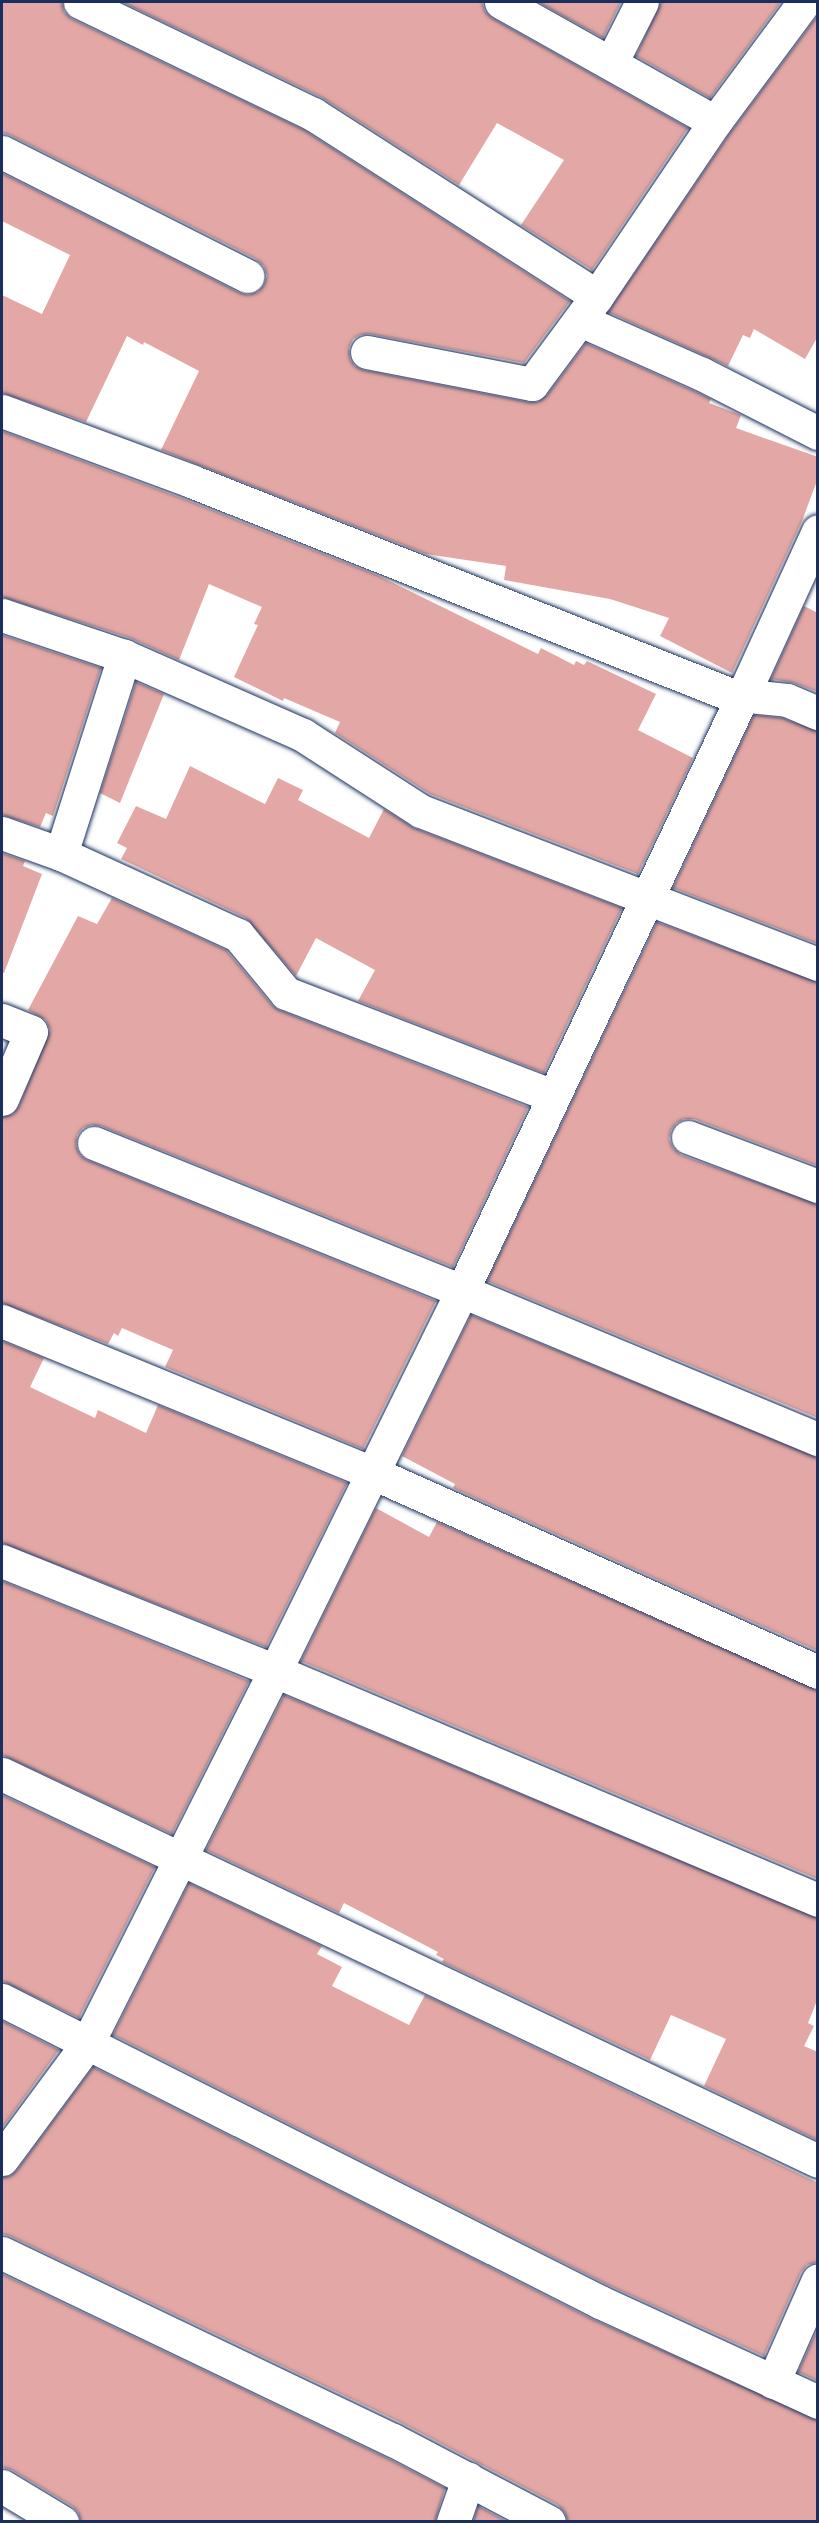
<!DOCTYPE html>
<style>
body{margin:0}
#map{position:relative;width:819px;height:2523px;overflow:hidden;background:#fff;font-family:Kalam,sans-serif}
div>[style]{position:absolute}
[style*='--x']{left:calc(var(--x)*1px);top:calc(var(--y)*1px);width:calc(var(--w)*1px);rotate:calc(var(--a)*1deg)}
.building>*{inset:0;background:#e3a8a5}
.roads{filter:drop-shadow(0 0 2px #1b2f5e) drop-shadow(0 0 2px #1b2f5e)}
.minor>*{height:33px;margin:-16.5px;padding:0 16.5px;transform-origin:16.5px;border-radius:16.5px;background:#fff}
span{translate:-50% -50%;white-space:nowrap;text-align:center;line-height:1.15;-webkit-text-stroke:4.5px #fff;paint-order:stroke}
.frame{position:absolute;inset:0;border:3px solid #1b2f5e;pointer-events:none}
</style>
<div id="map">
<div class="building">
<i style="clip-path:polygon(2px 2px,62px 2px,64px 12px,72px 19px,304px 130px,570px 301px,524px 363px,370px 334px,360px 335px,353px 339px,349px 348px,350px 359px,355px 366px,363px 370px,528px 402px,538px 402px,547px 395px,586px 343px,694px 391px,711px 399px,709px 403px,741px 415px,736px 428px,818px 457px,818px 478px,802px 521px,732px 673px,660px 636px,669px 618px,610px 599px,504px 580px,506px 566px,426px 554px,161px 450px,199px 371px,144px 342px,143px 345px,127px 336px,86px 422px,2px 393px,2px 295px,42px 314px,70px 255px,2px 221px,2px 173px,240px 293px,248px 295px,258px 292px,264px 285px,267px 276px,264px 266px,256px 259px,10px 135px,2px 133px)"></i>
<i style="clip-path:polygon(122px 2px,482px 2px,485px 11px,492px 18px,688px 128px,592px 270px,521px 225px,564px 160px,497px 123px,459px 185px,321px 97px)"></i>
<i style="clip-path:polygon(538px 2px,621px 2px,603px 38px)"></i>
<i style="clip-path:polygon(661px 2px,781px 2px,710px 98px,636px 56px)"></i>
<i style="clip-path:polygon(818px 15px,818px 336px,805px 359px,754px 329px,750px 338px,743px 335px,728px 366px,608px 312px,730px 133px)"></i>
<i style="clip-path:polygon(2px 431px,184px 499px,379px 576px,538px 654px,541px 648px,574px 665px,576px 661px,584px 665px,587px 661px,656px 694px,638px 730px,693px 758px,638px 874px,430px 794px,335px 733px,340px 722px,284px 698px,283px 701px,234px 677px,258px 625px,254px 624px,262px 607px,209px 584px,179px 660px,130px 638px,2px 597px)"></i>
<i style="clip-path:polygon(804px 606px,818px 613px,818px 692px,794px 683px,771px 679px)"></i>
<i style="clip-path:polygon(2px 635px,101px 668px,53px 816px,46px 813px,40px 827px,2px 815px)"></i>
<i style="clip-path:polygon(136px 682px,164px 694px,120px 803px,100px 793px)"></i>
<i style="clip-path:polygon(754px 715px,782px 718px,818px 731px,818px 944px,673px 888px)"></i>
<i style="clip-path:polygon(190px 766px,265px 804px,278px 778px,303px 790px,298px 800px,369px 838px,384px 809px,414px 828px,622px 908px,544px 1073px,358px 1001px,375px 970px,316px 938px,296px 976px,246px 918px,121px 859px,127px 848px,117px 843px,136px 806px,166px 819px)"></i>
<i style="clip-path:polygon(2px 853px,25px 861px,23px 866px,42px 874px,4px 973px,2px 973px)"></i>
<i style="clip-path:polygon(112px 898px,226px 950px,272px 1005px,279px 1010px,528px 1107px,453px 1267px,101px 1126px,91px 1125px,83px 1128px,77px 1135px,76px 1146px,80px 1155px,87px 1160px,436px 1301px,363px 1449px,165px 1367px,173px 1350px,122px 1328px,118px 1336px,114px 1333px,108px 1344px,2px 1303px,2px 1117px,13px 1114px,19px 1106px,50px 1030px,46px 1020px,28px 1010px,78px 916px,97px 924px)"></i>
<i style="clip-path:polygon(657px 922px,818px 982px,818px 1166px,694px 1119px,684px 1119px,676px 1123px,671px 1130px,669px 1139px,673px 1148px,681px 1155px,818px 1204px,818px 1418px,487px 1281px)"></i>
<i style="clip-path:polygon(471px 1315px,818px 1457px,818px 1651px,453px 1488px,455px 1484px,402px 1456px)"></i>
<i style="clip-path:polygon(2px 1341px,44px 1358px,30px 1387px,95px 1418px,98px 1410px,146px 1433px,158px 1405px,347px 1483px,266px 1647px,2px 1543px)"></i>
<i style="clip-path:polygon(376px 1508px,429px 1537px,437px 1522px,818px 1690px,818px 1879px,301px 1661px)"></i>
<i style="clip-path:polygon(2px 1581px,249px 1681px,172px 1834px,2px 1755px)"></i>
<i style="clip-path:polygon(284px 1695px,818px 1918px,818px 1998px,808px 2023px,814px 2026px,804px 2046px,818px 2052px,817px 2140px,704px 2086px,726px 2039px,671px 2015px,650px 2060px,442px 1962px,444px 1959px,436px 1955px,438px 1952px,344px 1903px,339px 1913px,206px 1850px)"></i>
<i style="clip-path:polygon(2px 1795px,155px 1867px,79px 2018px,2px 1981px)"></i>
<i style="clip-path:polygon(189px 1883px,322px 1946px,317px 1954px,342px 1967px,332px 1986px,409px 2025px,425px 1995px,818px 2183px,818px 2262px,807px 2265px,801px 2272px,764px 2356px,608px 2285px,113px 2035px)"></i>
<i style="clip-path:polygon(2px 2021px,59px 2050px,2px 2128px)"></i>
<i style="clip-path:polygon(93px 2067px,592px 2319px,818px 2420px,818px 2522px,568px 2522px,565px 2513px,558px 2505px,402px 2423px,10px 2236px,2px 2234px,2px 2177px,10px 2176px,17px 2170px)"></i>
<i style="clip-path:polygon(2px 2274px,385px 2457px,445px 2488px,435px 2522px,81px 2522px,78px 2512px,72px 2506px,12px 2470px,2px 2467px)"></i>
<i style="clip-path:polygon(818px 2328px,818px 2381px,798px 2372px)"></i>
<i style="clip-path:polygon(478px 2506px,508px 2522px,473px 2522px)"></i>
</div>
<div class="roads">
<div class="minor">
<i style="--x:80;--y:2;--w:259;--a:25.7"></i>
<i style="--x:313;--y:114;--w:337;--a:32.7"></i>
<i style="--x:501;--y:2;--w:245;--a:29.3"></i>
<i style="--x:611;--y:63;--w:68;--a:-63.1"></i>
<i style="--x:2;--y:152;--w:275;--a:26.8"></i>
<i style="--x:580;--y:320;--w:133;--a:23.9"></i>
<i style="--x:702;--y:374;--w:130;--a:27"></i>
<i style="--x:367;--y:352;--w:168;--a:11"></i>
<i style="--x:532;--y:384;--w:109;--a:-53.5"></i>
<i style="--x:597;--y:296;--w:210;--a:-55.9"></i>
<i style="--x:715;--y:122;--w:149;--a:-53.4"></i>
<i style="--x:2;--y:411;--w:202;--a:20.3"></i>
<i style="--x:191;--y:481;--w:579;--a:21.6"></i>
<i style="--x:729;--y:694;--w:58;--a:5.9"></i>
<i style="--x:787;--y:700;--w:34;--a:23"></i>
<i style="--x:2;--y:615;--w:129;--a:18.6"></i>
<i style="--x:124;--y:656;--w:196;--a:23.8"></i>
<i style="--x:303;--y:735;--w:140;--a:32.8"></i>
<i style="--x:421;--y:811;--w:425;--a:21.1"></i>
<i style="--x:2;--y:833;--w:63;--a:19.6"></i>
<i style="--x:61;--y:854;--w:195;--a:24.6"></i>
<i style="--x:238;--y:935;--w:75;--a:50.4"></i>
<i style="--x:286;--y:993;--w:286;--a:21.1"></i>
<i style="--x:61;--y:854;--w:208;--a:-72.3"></i>
<i style="--x:2;--y:1020;--w:31;--a:22"></i>
<i style="--x:31;--y:1032;--w:73;--a:113.4"></i>
<i style="--x:688;--y:1137;--w:139;--a:20.7"></i>
<i style="--x:94;--y:1143;--w:397;--a:21.9"></i>
<i style="--x:462;--y:1291;--w:386;--a:22.6"></i>
<i style="--x:2;--y:1321;--w:401;--a:22.3"></i>
<i style="--x:373;--y:1473;--w:487;--a:24.1"></i>
<i style="--x:2;--y:1561;--w:294;--a:21.9"></i>
<i style="--x:275;--y:1671;--w:589;--a:22.87"></i>
<i style="--x:2;--y:1774;--w:903;--a:25.37"></i>
<i style="--x:2;--y:2000;--w:670;--a:26.79"></i>
<i style="--x:600;--y:2302;--w:240;--a:24.6"></i>
<i style="--x:2;--y:2159;--w:143;--a:-53.5"></i>
<i style="--x:87;--y:2044;--w:418;--a:-63.3"></i>
<i style="--x:275;--y:1671;--w:424;--a:-63.8"></i>
<i style="--x:462;--y:1291;--w:659;--a:-64.76"></i>
<i style="--x:743;--y:695;--w:180;--a:-65.4"></i>
<i style="--x:2;--y:2253;--w:433;--a:25.6"></i>
<i style="--x:393;--y:2440;--w:176;--a:27.7"></i>
<i style="--x:773;--y:2382;--w:111;--a:-66.2"></i>
<i style="--x:2;--y:2486;--w:70;--a:31"></i>
<i style="--x:453;--y:2522;--w:46;--a:-70.8"></i>
</div>
</div>
<div class="frame"></div>
</div>
